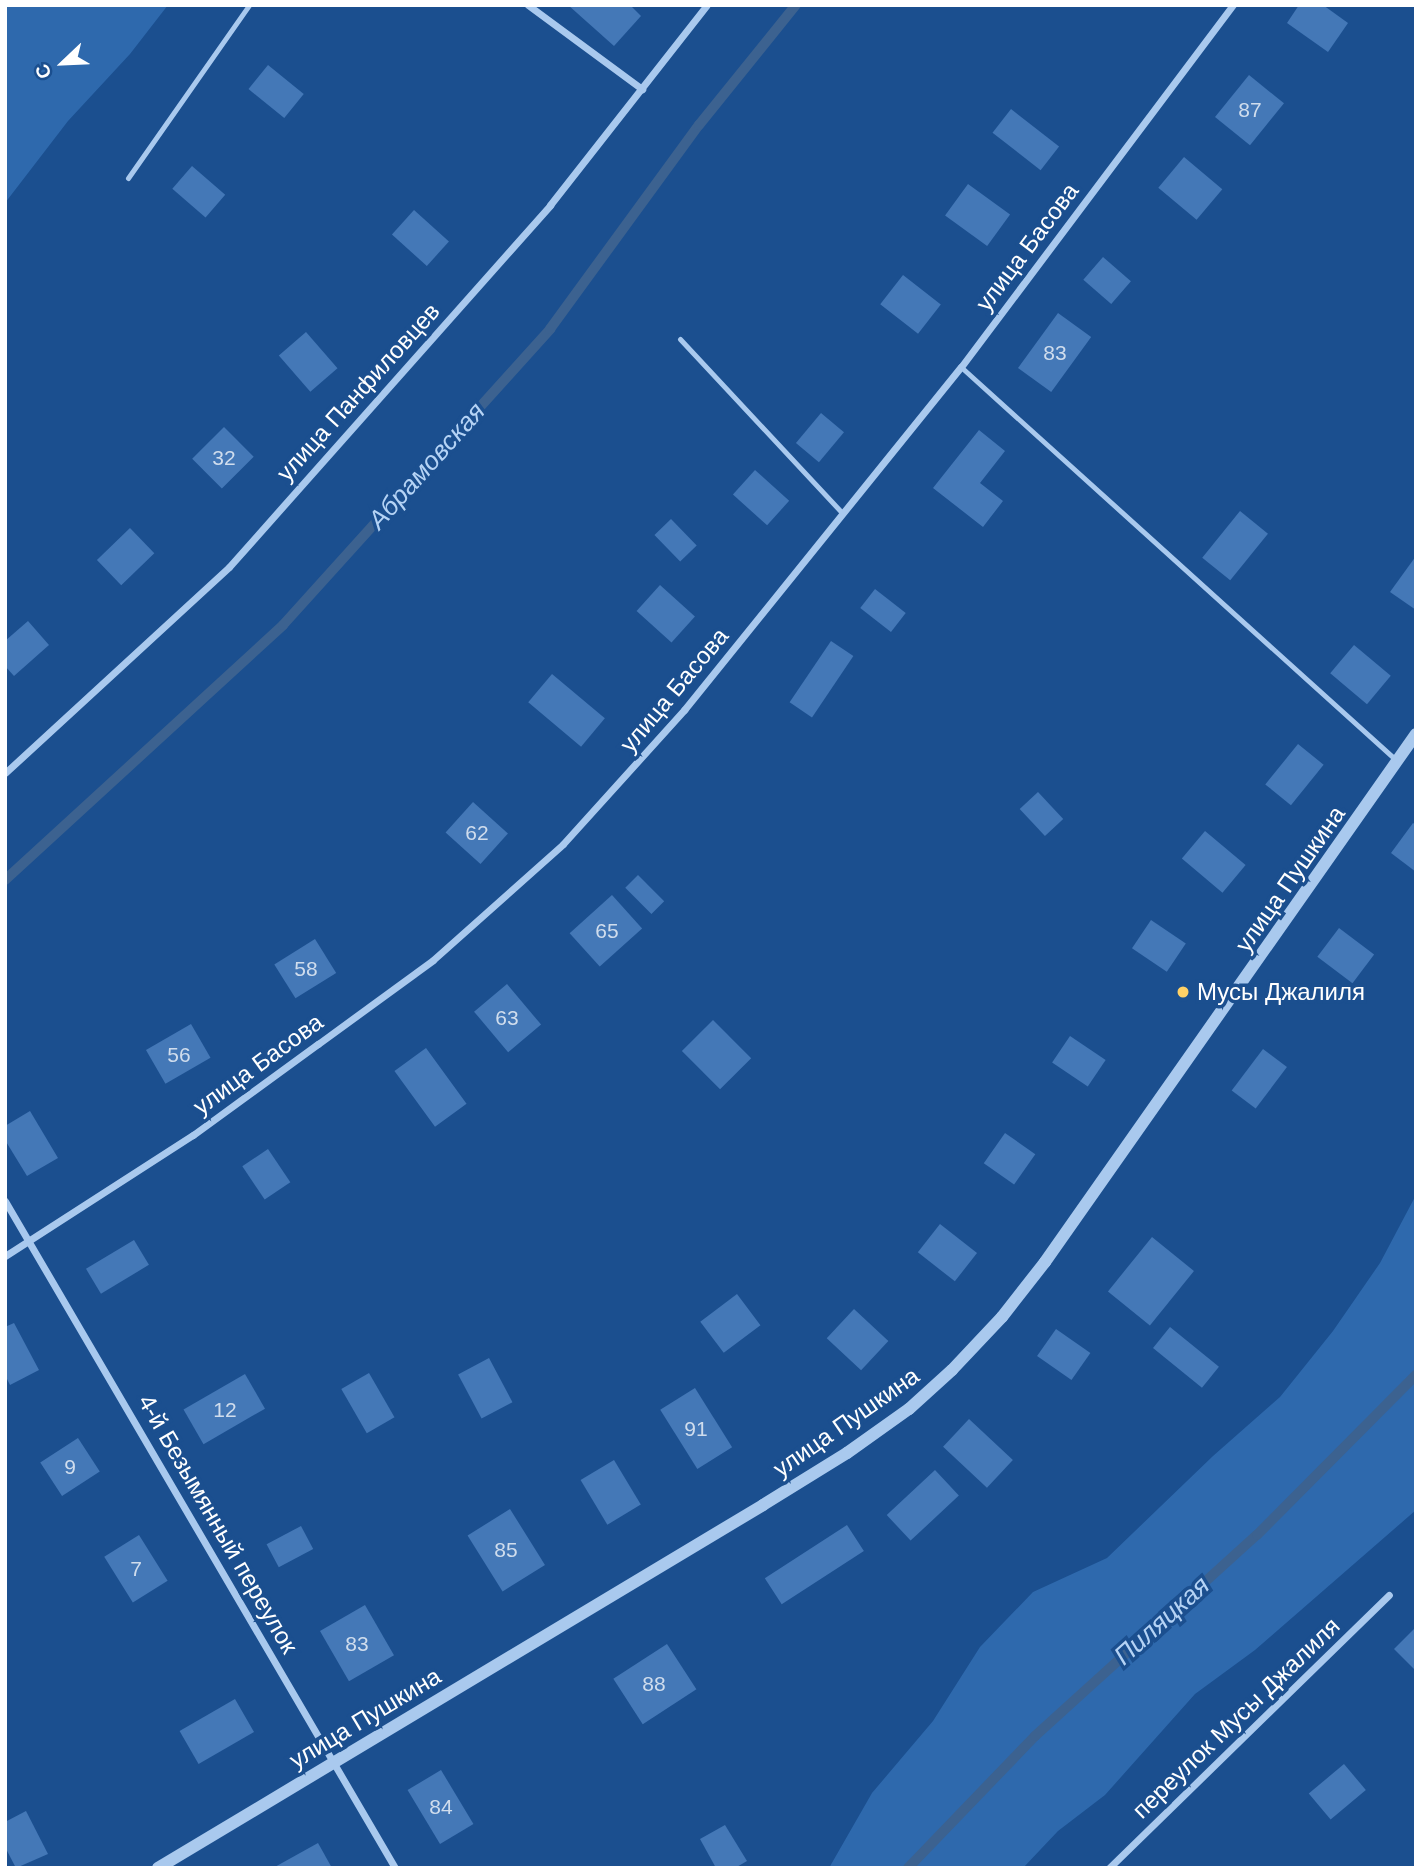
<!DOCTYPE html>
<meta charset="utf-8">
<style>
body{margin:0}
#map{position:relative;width:1421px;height:1873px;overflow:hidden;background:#1b4f8f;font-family:Helvetica,sans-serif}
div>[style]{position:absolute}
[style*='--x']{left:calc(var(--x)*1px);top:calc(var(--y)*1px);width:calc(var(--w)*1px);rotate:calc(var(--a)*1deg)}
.green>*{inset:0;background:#2e69ad}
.stream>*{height:10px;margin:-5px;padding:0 5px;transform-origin:5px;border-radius:5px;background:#3c6290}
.building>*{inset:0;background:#4478b7;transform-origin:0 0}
.service>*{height:5px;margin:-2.5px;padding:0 2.5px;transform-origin:2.5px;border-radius:2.5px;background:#a9c9ee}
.minor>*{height:7px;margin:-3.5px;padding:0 3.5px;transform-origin:3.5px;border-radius:3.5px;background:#a9c9ee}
.tertiary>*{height:12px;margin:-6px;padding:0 6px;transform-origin:6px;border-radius:6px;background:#a9c9ee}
.dots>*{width:19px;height:19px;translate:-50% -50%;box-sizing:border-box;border:4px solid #1b4f8f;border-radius:50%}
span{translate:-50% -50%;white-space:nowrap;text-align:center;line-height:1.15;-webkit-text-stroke:7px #1b4f8f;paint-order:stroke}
.number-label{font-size:21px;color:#d0dded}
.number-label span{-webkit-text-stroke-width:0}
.street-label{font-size:24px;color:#fff}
.poi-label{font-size:24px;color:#fff}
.left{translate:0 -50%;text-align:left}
.water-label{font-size:26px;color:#b5d3f5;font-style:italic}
.frame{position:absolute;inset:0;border:7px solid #fff;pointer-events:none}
.north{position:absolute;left:28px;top:28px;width:70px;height:70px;-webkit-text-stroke:5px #1b4f8f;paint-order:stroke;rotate:247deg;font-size:19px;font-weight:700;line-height:28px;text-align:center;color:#fff}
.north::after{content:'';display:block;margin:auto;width:24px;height:32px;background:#fff;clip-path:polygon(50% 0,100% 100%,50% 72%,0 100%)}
</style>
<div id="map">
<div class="green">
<i style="clip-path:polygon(5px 5px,168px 5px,130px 54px,68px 121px,5px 203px)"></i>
<i style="clip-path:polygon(1416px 1195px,1416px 1510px,1255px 1650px,1195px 1694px,1105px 1795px,1058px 1831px,1023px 1868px,829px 1868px,872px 1793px,933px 1721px,980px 1647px,1033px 1592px,1107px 1558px,1213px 1456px,1280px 1397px,1333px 1331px,1380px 1263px)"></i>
</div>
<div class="stream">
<i style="--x:5;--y:880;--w:377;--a:-42.5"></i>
<i style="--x:283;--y:625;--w:399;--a:-47.9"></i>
<i style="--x:550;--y:329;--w:253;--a:-53.9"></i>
<i style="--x:699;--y:125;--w:154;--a:-51.1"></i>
<i style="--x:908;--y:1868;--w:183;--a:-46.1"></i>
<i style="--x:1035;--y:1736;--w:299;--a:-42.2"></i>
<i style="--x:1257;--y:1535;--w:226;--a:-45.2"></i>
</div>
<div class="building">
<i style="clip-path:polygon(568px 5px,630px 5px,641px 16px,614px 46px)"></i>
<i style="clip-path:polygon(1299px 5px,1323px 5px,1348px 23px,1328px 52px,1287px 23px)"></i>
<i style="left:268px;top:65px;width:46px;height:31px;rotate:39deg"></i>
<i style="left:1249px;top:75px;width:45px;height:54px;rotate:39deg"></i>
<i style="left:1011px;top:109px;width:61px;height:30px;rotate:38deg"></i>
<i style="left:1184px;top:157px;width:50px;height:40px;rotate:40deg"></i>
<i style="left:192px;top:166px;width:44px;height:30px;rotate:41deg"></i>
<i style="left:968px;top:184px;width:52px;height:39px;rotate:36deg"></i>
<i style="left:414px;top:210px;width:47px;height:33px;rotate:42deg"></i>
<i style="left:1103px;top:257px;width:37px;height:30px;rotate:41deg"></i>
<i style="left:903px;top:275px;width:48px;height:37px;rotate:38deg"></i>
<i style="left:1058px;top:313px;width:41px;height:68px;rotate:36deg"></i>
<i style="left:306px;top:332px;width:48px;height:36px;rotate:49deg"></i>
<i style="left:821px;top:413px;width:30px;height:39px;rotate:40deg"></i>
<i style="left:224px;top:427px;width:42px;height:45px;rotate:45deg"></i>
<i style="clip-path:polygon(979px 430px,1005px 451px,980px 483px,1003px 501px,983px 527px,933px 488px)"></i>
<i style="left:755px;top:470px;width:46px;height:33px;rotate:42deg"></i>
<i style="left:1240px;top:511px;width:36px;height:60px;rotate:39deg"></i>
<i style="left:671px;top:519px;width:37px;height:23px;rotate:46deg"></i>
<i style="left:130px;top:528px;width:35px;height:46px;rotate:46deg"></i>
<i style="clip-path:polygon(1416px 556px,1416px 610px,1390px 592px)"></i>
<i style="left:660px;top:585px;width:47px;height:35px;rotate:42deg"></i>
<i style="left:875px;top:589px;width:39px;height:24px;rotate:38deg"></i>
<i style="clip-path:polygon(28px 621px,49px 645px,14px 676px,5px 666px,5px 641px)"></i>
<i style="left:831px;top:641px;width:27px;height:74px;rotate:34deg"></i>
<i style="left:1354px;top:645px;width:48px;height:37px;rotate:40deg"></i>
<i style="left:552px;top:674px;width:69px;height:37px;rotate:40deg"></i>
<i style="left:1298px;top:744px;width:33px;height:52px;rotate:39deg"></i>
<i style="left:1038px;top:792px;width:37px;height:25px;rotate:47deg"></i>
<i style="left:473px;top:802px;width:47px;height:41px;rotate:42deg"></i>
<i style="clip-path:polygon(1413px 823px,1416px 825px,1416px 872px,1391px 853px)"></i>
<i style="left:1205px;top:831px;width:53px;height:36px;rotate:40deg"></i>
<i style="left:638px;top:875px;width:37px;height:18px;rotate:45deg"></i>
<i style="left:612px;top:895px;width:45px;height:57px;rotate:48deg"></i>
<i style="left:1151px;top:920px;width:42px;height:34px;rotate:34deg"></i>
<i style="left:1339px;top:928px;width:44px;height:36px;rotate:37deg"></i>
<i style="left:315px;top:939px;width:40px;height:48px;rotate:58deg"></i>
<i style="left:507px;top:984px;width:53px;height:43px;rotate:50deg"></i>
<i style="left:713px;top:1020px;width:54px;height:44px;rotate:45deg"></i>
<i style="left:191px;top:1024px;width:39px;height:52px;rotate:60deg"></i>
<i style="left:1070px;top:1036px;width:43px;height:32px;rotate:34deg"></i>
<i style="left:426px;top:1048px;width:69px;height:39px;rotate:54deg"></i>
<i style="left:1263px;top:1049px;width:30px;height:52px;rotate:37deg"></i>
<i style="clip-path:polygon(30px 1111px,58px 1158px,27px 1176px,5px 1140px,5px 1126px)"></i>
<i style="left:1005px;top:1133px;width:37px;height:37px;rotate:35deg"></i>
<i style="left:268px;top:1149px;width:40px;height:31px;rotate:56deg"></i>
<i style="left:940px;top:1224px;width:47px;height:36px;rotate:38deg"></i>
<i style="left:1152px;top:1237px;width:54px;height:70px;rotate:39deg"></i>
<i style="left:134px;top:1240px;width:29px;height:56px;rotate:59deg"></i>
<i style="left:737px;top:1294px;width:39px;height:46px;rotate:53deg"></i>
<i style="left:854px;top:1309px;width:47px;height:40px;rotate:43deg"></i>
<i style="clip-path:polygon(14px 1323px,39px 1370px,10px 1385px,5px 1375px,5px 1327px)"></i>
<i style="left:1170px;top:1327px;width:63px;height:27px;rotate:39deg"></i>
<i style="left:1056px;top:1329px;width:42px;height:33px;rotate:35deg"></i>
<i style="left:489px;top:1358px;width:50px;height:35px;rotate:62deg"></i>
<i style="left:369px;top:1373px;width:51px;height:32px;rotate:60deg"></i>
<i style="left:245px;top:1374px;width:40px;height:71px;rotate:60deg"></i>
<i style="left:695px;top:1388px;width:70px;height:41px;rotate:58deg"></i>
<i style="left:969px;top:1419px;width:60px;height:38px;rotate:43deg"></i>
<i style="left:78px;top:1438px;width:40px;height:45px;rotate:57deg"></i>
<i style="left:614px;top:1460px;width:52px;height:39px;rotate:59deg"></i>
<i style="left:935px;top:1470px;width:35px;height:66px;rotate:47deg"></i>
<i style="left:510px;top:1509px;width:66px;height:50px;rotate:58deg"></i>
<i style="left:847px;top:1525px;width:31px;height:98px;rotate:57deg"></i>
<i style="left:301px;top:1526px;width:26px;height:39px;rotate:62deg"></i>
<i style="left:139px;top:1535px;width:54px;height:41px;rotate:58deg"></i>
<i style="left:365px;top:1605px;width:58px;height:52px;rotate:60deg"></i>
<i style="clip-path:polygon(1416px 1627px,1416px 1671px,1394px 1649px)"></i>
<i style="left:667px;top:1644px;width:54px;height:64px;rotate:57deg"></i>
<i style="left:235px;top:1699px;width:38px;height:64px;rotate:60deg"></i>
<i style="left:1344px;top:1764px;width:34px;height:46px;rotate:50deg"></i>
<i style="left:441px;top:1770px;width:63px;height:39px;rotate:59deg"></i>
<i style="clip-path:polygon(26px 1811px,48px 1854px,16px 1868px,5px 1847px,5px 1822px)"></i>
<i style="clip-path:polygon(725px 1825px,747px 1861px,735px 1868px,716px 1868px,700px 1839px)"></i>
<i style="clip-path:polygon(318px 1843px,332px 1868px,273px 1868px)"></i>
</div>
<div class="service">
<i style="--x:128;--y:178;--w:211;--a:-55"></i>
<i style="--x:680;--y:339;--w:239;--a:47"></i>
<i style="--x:961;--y:367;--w:588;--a:42.1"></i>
</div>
<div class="minor">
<i style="--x:528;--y:5;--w:142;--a:36.4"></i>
<i style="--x:5;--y:773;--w:304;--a:-42.6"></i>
<i style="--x:229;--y:567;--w:484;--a:-48.4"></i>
<i style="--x:550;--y:205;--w:254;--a:-51.9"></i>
<i style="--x:5;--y:1201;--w:773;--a:59.68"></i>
<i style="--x:5;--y:1256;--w:224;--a:-32.8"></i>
<i style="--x:193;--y:1135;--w:155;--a:-36.1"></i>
<i style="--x:318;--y:1044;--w:142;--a:-36.1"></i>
<i style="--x:433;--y:960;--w:174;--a:-41.7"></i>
<i style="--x:563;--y:844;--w:181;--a:-47.9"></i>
<i style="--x:684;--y:710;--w:441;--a:-51.1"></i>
<i style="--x:961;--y:367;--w:453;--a:-53.1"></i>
<i style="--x:1109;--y:1868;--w:391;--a:-44.3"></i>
</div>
<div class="tertiary">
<i style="--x:158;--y:1868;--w:706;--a:-30.96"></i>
<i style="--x:763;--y:1505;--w:99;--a:-31.8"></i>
<i style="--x:847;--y:1453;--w:76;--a:-35.4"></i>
<i style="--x:909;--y:1409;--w:58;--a:-42.2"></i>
<i style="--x:952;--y:1370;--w:73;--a:-46.7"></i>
<i style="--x:1002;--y:1317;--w:70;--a:-52"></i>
<i style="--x:1045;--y:1262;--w:645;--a:-54.91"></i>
</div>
<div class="dots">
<i style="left:1183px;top:992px;background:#ffd166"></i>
</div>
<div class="number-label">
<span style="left:1250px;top:110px">87</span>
<span style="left:1055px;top:353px">83</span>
<span style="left:224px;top:458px">32</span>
<span style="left:477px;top:833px">62</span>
<span style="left:607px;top:931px">65</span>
<span style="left:306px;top:969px">58</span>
<span style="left:507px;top:1018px">63</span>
<span style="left:179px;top:1055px">56</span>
<span style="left:225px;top:1410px">12</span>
<span style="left:696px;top:1429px">91</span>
<span style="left:70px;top:1467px">9</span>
<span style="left:506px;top:1550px">85</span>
<span style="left:136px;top:1569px">7</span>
<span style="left:357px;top:1644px">83</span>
<span style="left:654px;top:1684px">88</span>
<span style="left:441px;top:1807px">84</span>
</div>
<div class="street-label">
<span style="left:1027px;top:247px;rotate:-53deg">улица Басова</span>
<span style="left:358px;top:392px;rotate:-48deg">улица Панфиловцев</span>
<span style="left:674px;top:690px;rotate:-50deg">улица Басова</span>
<span style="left:1290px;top:879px;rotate:-55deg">улица Пушкина</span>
<span style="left:258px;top:1064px;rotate:-36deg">улица Басова</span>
<span style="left:846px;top:1422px;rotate:-35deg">улица Пушкина</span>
<span style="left:218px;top:1524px;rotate:60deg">4-й Безымянный переулок</span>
<span style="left:365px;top:1718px;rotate:-31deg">улица Пушкина</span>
<span style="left:1236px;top:1718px;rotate:-44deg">переулок Мусы Джалиля</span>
</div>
<div class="poi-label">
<span class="left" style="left:1197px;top:992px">Мусы Джалиля</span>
</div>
<div class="water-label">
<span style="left:427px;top:466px;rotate:-48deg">Абрамовская</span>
<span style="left:1162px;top:1621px;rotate:-42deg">Пиляцкая</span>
</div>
<div class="frame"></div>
<div class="north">С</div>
</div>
